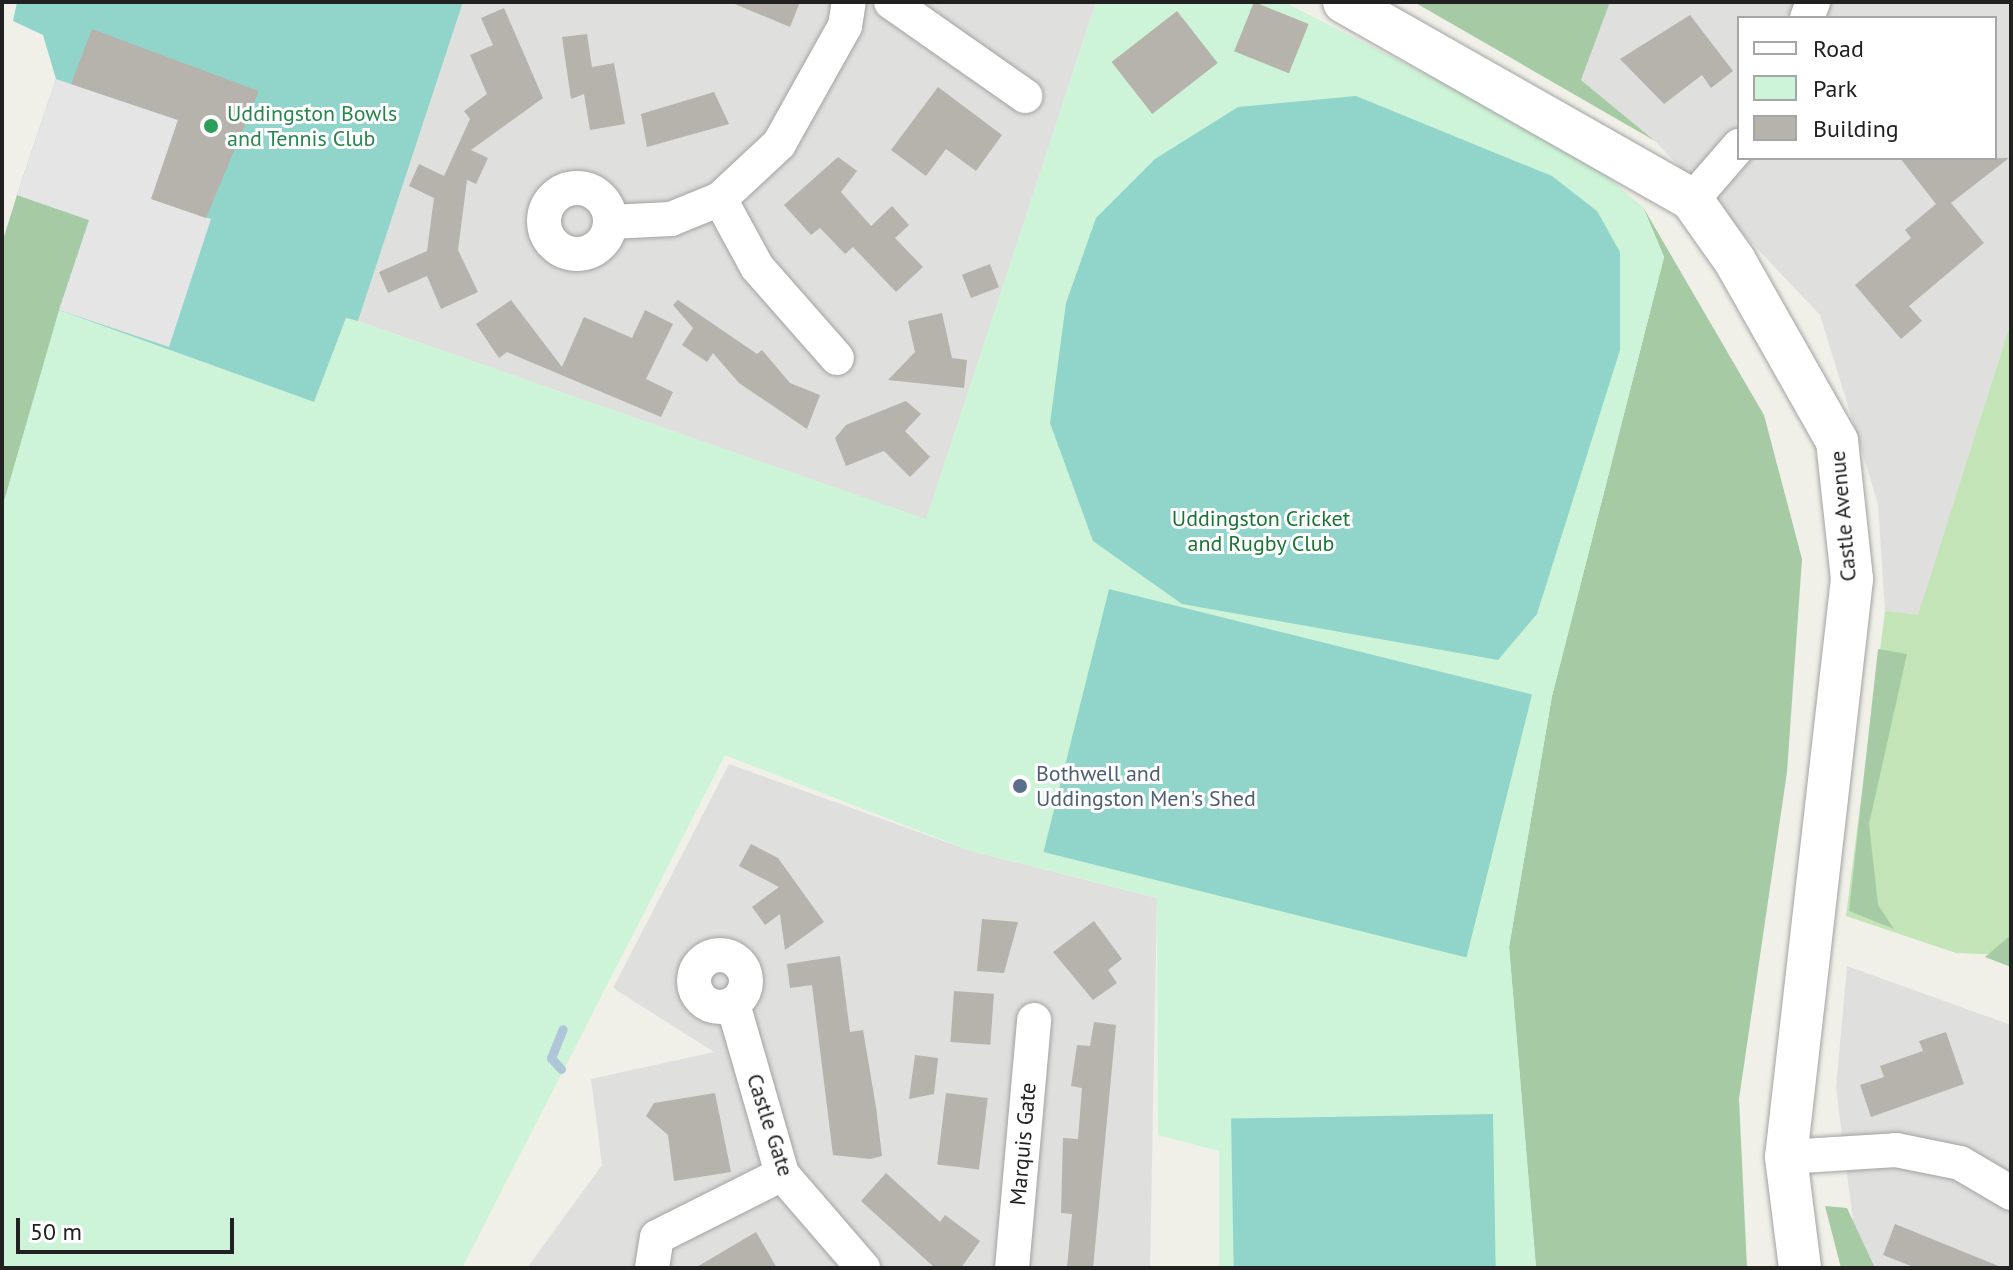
<!DOCTYPE html>
<style>
body{margin:0}
#map{position:relative;width:2013px;height:1270px;overflow:hidden;background:#f0f0e9;font-family:"PT Sans",sans-serif}
div>[style]{position:absolute}
[style*='--x']{left:calc(var(--x)*1px);top:calc(var(--y)*1px);width:calc(var(--w)*1px);rotate:calc(var(--a)*1deg)}
.residential>*{inset:0;background:#dfdfde}
.grass>*{inset:0;background:#c2e4b6}
.forest>*{inset:0;background:#a6caa3}
.park>*{inset:0;background:#cdf4d8}
.pitch>*{inset:0;background:#91d5ca;transform-origin:0 0}
.parking>*{inset:0;background:#e5e5e5}
.stream>*{height:9px;margin:-4.5px;padding:0 4.5px;transform-origin:4.5px;border-radius:4.5px;background:#afc6d8}
.building>*{inset:0;background:#b6b2ac;transform-origin:0 0}
.roads{filter:drop-shadow(0 0 2px #a2a2a2) drop-shadow(0 0 2px #a2a2a2)}
.minor>*{height:34px;margin:-17px;padding:0 17px;transform-origin:17px;border-radius:17px;background:#fff}
.minor>.ring{margin:-17px;padding:0;box-sizing:content-box;background:none;border:34px solid #fff;border-radius:50%}
.tertiary>*{height:42px;margin:-21px;padding:0 21px;transform-origin:21px;border-radius:21px;background:#fff}
.dots>*{width:22px;height:22px;translate:-50% -50%;box-sizing:border-box;border:4px solid #fff;border-radius:50%}
span{translate:-50% -50%;white-space:nowrap;text-align:center;line-height:1.15;-webkit-text-stroke:6px #fff;paint-order:stroke}
.leisure-label{font-size:22px;color:#27864d}
.left{translate:0 -50%;text-align:left}
.street-label{font-size:22px;color:#212121}
.park-label{font-size:22px;color:#1a7535}
.service-label{font-size:22px;color:#4e5e75}
.frame{position:absolute;inset:0;border:4px solid #212121;pointer-events:none}
.legend{position:absolute;left:1737px;top:16px;width:260px;height:144px;box-sizing:border-box;background:#fff;border:2px solid #a6a6a6;margin:0;padding:10px 14px;list-style:none;font-size:24px;color:#212121}
.legend li{display:flex;align-items:center;gap:16px;height:40px}
.legend b{width:40px;border:2px solid #a6a6a6}
.scale{position:absolute;left:16px;top:1218px;width:218px;height:36px;box-sizing:border-box;border:4px solid #212121;border-top:0;padding-left:10px;font-size:24px;line-height:28px;white-space:nowrap;color:#212121;-webkit-text-stroke:6px #fff;paint-order:stroke}
</style>
<div id="map">
<div class="residential">
<i style="clip-path:polygon(463px 2px,1096px 2px,927px 520px,358px 321px)"></i>
<i style="clip-path:polygon(evenodd,1610px 2px,2011px 2px,2011px 322px,1918px 616px,1885px 611px,1878px 504px,1820px 315px,1655px 141px,1581px 80px,1610px 2px,1739px 18px,1995px 18px,1995px 158px,1739px 158px,1739px 18px)"></i>
<i style="clip-path:polygon(729px 764px,971px 851px,1157px 898px,1150px 1268px,527px 1268px,602px 1165px,591px 1079px,714px 1052px,613px 988px)"></i>
<i style="clip-path:polygon(1847px 966px,2011px 1025px,2011px 1268px,1859px 1268px,1836px 1088px)"></i>
</div>
<div class="grass">
<i style="clip-path:polygon(2011px 322px,2011px 955px,1956px 953px,1846px 916px,1885px 611px,1918px 615px)"></i>
</div>
<div class="forest">
<i style="clip-path:polygon(1414px 2px,1610px 2px,1581px 80px,1655px 141px)"></i>
<i style="clip-path:polygon(17px 195px,89px 220px,2px 539px,2px 243px)"></i>
<i style="clip-path:polygon(1643px 207px,1764px 415px,1802px 559px,1787px 772px,1739px 1099px,1747px 1268px,1536px 1268px,1509px 947px,1552px 696px,1664px 257px)"></i>
<i style="clip-path:polygon(1878px 649px,1907px 654px,1869px 824px,1878px 905px,1894px 929px,1849px 911px)"></i>
<i style="clip-path:polygon(2011px 935px,2011px 967px,1985px 957px)"></i>
<i style="clip-path:polygon(1825px 1206px,1847px 1208px,1875px 1268px,1841px 1268px)"></i>
</div>
<div class="park">
<i style="clip-path:polygon(1096px 2px,1284px 2px,1578px 152px,1643px 207px,1664px 257px,1552px 696px,1509px 947px,1536px 1268px,1219px 1268px,1219px 1151px,1158px 1135px,1157px 898px,971px 851px,725px 755px,462px 1268px,2px 1268px,2px 508px,59px 310px,314px 402px,346px 317px,926px 519px)"></i>
</div>
<div class="pitch">
<i style="clip-path:polygon(17px 2px,463px 2px,358px 321px,346px 318px,314px 402px,59px 310px,89px 220px,17px 195px,56px 79px,43px 35px,13px 21px)"></i>
<i style="clip-path:polygon(1356px 96px,1552px 176px,1597px 211px,1620px 252px,1620px 350px,1537px 614px,1498px 660px,1182px 604px,1093px 541px,1050px 423px,1066px 303px,1096px 218px,1155px 159px,1238px 107px)"></i>
<i style="left:1109px;top:589px;width:436px;height:271px;rotate:14deg"></i>
<i style="left:1493px;top:1114px;width:154px;height:262px;rotate:89deg"></i>
</div>
<div class="parking">
<i style="clip-path:polygon(56px 79px,178px 120px,152px 199px,211px 219px,169px 347px,59px 310px,89px 220px,17px 195px)"></i>
</div>
<div class="stream">
<i style="--x:561;--y:1069;--w:15;--a:-132"></i>
<i style="--x:551;--y:1058;--w:31;--a:-68"></i>
</div>
<div class="building">
<i style="clip-path:polygon(730px 2px,800px 2px,790px 27px)"></i>
<i style="left:1254px;top:2px;width:59px;height:53px;rotate:22deg"></i>
<i style="clip-path:polygon(504px 8px,543px 98px,471px 150px,488px 158px,476px 184px,467px 180px,458px 250px,478px 292px,441px 309px,427px 276px,388px 293px,379px 272px,427px 251px,434px 198px,409px 186px,419px 164px,444px 176px,470px 119px,464px 111px,487px 94px,470px 55px,493px 45px,481px 18px)"></i>
<i style="left:1177px;top:11px;width:66px;height:83px;rotate:52deg"></i>
<i style="clip-path:polygon(1690px 15px,1733px 71px,1711px 88px,1702px 75px,1664px 104px,1620px 59px)"></i>
<i style="clip-path:polygon(92px 29px,259px 91px,206px 218px,151px 199px,178px 120px,71px 84px)"></i>
<i style="clip-path:polygon(587px 34px,592px 67px,614px 63px,625px 124px,590px 130px,584px 94px,571px 99px,562px 37px)"></i>
<i style="clip-path:polygon(938px 87px,1002px 135px,976px 171px,946px 149px,926px 176px,891px 150px)"></i>
<i style="clip-path:polygon(714px 92px,729px 124px,647px 147px,641px 114px)"></i>
<i style="clip-path:polygon(838px 157px,857px 171px,841px 192px,871px 226px,892px 206px,909px 225px,895px 238px,923px 267px,896px 292px,853px 247px,845px 254px,820px 228px,811px 235px,784px 205px)"></i>
<i style="clip-path:polygon(1900px 158px,2009px 158px,1951px 203px,1984px 243px,1909px 306px,1922px 321px,1901px 339px,1855px 285px,1911px 238px,1905px 230px,1936px 204px)"></i>
<i style="left:990px;top:264px;width:25px;height:30px;rotate:69deg"></i>
<i style="clip-path:polygon(511px 300px,562px 367px,584px 317px,632px 338px,645px 310px,673px 324px,646px 379px,673px 392px,661px 417px,507px 352px,499px 358px,476px 324px)"></i>
<i style="clip-path:polygon(678px 300px,757px 354px,762px 350px,790px 383px,820px 395px,807px 429px,739px 383px,713px 353px,707px 362px,682px 345px,693px 328px,673px 305px)"></i>
<i style="clip-path:polygon(942px 313px,952px 358px,967px 360px,964px 388px,888px 380px,915px 352px,908px 321px)"></i>
<i style="clip-path:polygon(906px 401px,921px 414px,905px 431px,930px 457px,910px 477px,884px 451px,846px 466px,835px 438px,846px 425px)"></i>
<i style="clip-path:polygon(751px 844px,778px 858px,824px 922px,785px 950px,780px 914px,765px 925px,752px 907px,779px 887px,739px 866px)"></i>
<i style="clip-path:polygon(982px 919px,1018px 922px,1004px 973px,977px 971px)"></i>
<i style="clip-path:polygon(1094px 921px,1122px 959px,1108px 970px,1117px 983px,1093px 1000px,1053px 952px)"></i>
<i style="clip-path:polygon(840px 956px,850px 1032px,863px 1030px,876px 1107px,882px 1156px,870px 1159px,833px 1155px,812px 985px,790px 988px,787px 964px)"></i>
<i style="left:954px;top:991px;width:40px;height:51px;rotate:4deg"></i>
<i style="clip-path:polygon(1094px 1022px,1116px 1025px,1093px 1268px,1067px 1268px,1072px 1214px,1061px 1213px,1063px 1138px,1078px 1139px,1082px 1088px,1071px 1086px,1077px 1045px,1090px 1046px)"></i>
<i style="clip-path:polygon(1946px 1032px,1964px 1084px,1871px 1117px,1860px 1085px,1884px 1077px,1880px 1066px,1923px 1051px,1919px 1041px)"></i>
<i style="clip-path:polygon(915px 1055px,938px 1058px,934px 1094px,909px 1099px)"></i>
<i style="clip-path:polygon(715px 1093px,731px 1172px,674px 1181px,668px 1135px,646px 1116px,654px 1103px)"></i>
<i style="left:946px;top:1093px;width:42px;height:72px;rotate:7deg"></i>
<i style="clip-path:polygon(886px 1173px,940px 1222px,945px 1215px,980px 1241px,961px 1268px,935px 1268px,861px 1201px)"></i>
<i style="clip-path:polygon(1895px 1224px,2001px 1267px,2001px 1268px,1916px 1268px,1883px 1255px)"></i>
<i style="clip-path:polygon(756px 1232px,777px 1268px,695px 1268px)"></i>
</div>
<div class="roads">
<div class="minor">
<i style="--x:891;--y:2;--w:164;--a:35"></i>
<i style="--x:1807;--y:18;--w:17;--a:-69"></i>
<i class="ring" style="left:544px;top:188px;width:32px;height:32px"></i>
<i style="--x:720;--y:199;--w:77;--a:61.4"></i>
<i style="--x:757;--y:267;--w:121;--a:48.7"></i>
<i style="--x:1692;--y:200;--w:72;--a:-49"></i>
<i style="--x:610;--y:222;--w:61;--a:-2.8"></i>
<i style="--x:671;--y:219;--w:53;--a:-22.2"></i>
<i style="--x:720;--y:199;--w:81;--a:-43"></i>
<i style="--x:779;--y:144;--w:135;--a:-60.8"></i>
<i style="--x:845;--y:26;--w:24;--a:-81"></i>
<i class="ring" style="left:694px;top:955px;width:18px;height:18px"></i>
<i style="--x:733;--y:1004;--w:177;--a:73.9"></i>
<i style="--x:782;--y:1174;--w:124;--a:49.2"></i>
<i style="--x:1786;--y:1157;--w:110;--a:-3.6"></i>
<i style="--x:1896;--y:1150;--w:65;--a:11.5"></i>
<i style="--x:1960;--y:1163;--w:59;--a:30.5"></i>
<i style="--x:652;--y:1268;--w:31;--a:-81"></i>
<i style="--x:657;--y:1237;--w:140;--a:-26.7"></i>
<i style="--x:1012;--y:1268;--w:249;--a:-84.9"></i>
</div>
<div class="tertiary">
<i style="--x:1344;--y:2;--w:400;--a:29.6"></i>
<i style="--x:1692;--y:200;--w:75;--a:54.8"></i>
<i style="--x:1735;--y:261;--w:207;--a:60.5"></i>
<i style="--x:1837;--y:441;--w:139;--a:83.8"></i>
<i style="--x:1852;--y:579;--w:582;--a:96.51"></i>
<i style="--x:1786;--y:1157;--w:112;--a:82.8"></i>
</div>
</div>
<div class="dots">
<i style="left:211px;top:126px;background:#2e9e5b"></i>
<i style="left:1020px;top:786px;background:#5c6f8a"></i>
</div>
<div class="leisure-label">
<span class="left" style="left:227px;top:126px">Uddingston Bowls<br>and Tennis Club</span>
</div>
<div class="street-label">
<span style="left:1843px;top:516px;rotate:-95deg">Castle Avenue</span>
<span style="left:770px;top:1125px;rotate:72deg">Castle Gate</span>
<span style="left:1023px;top:1144px;rotate:-85deg">Marquis Gate</span>
</div>
<div class="park-label">
<span style="left:1261px;top:531px">Uddingston Cricket<br>and Rugby Club</span>
</div>
<div class="service-label">
<span class="left" style="left:1036px;top:786px">Bothwell and<br>Uddingston Men's Shed</span>
</div>
<div class="frame"></div>
<ul class="legend">
<li><b style="height:10px;background:#fff"></b>Road</li>
<li><b style="height:22px;background:#cdf4d8"></b>Park</li>
<li><b style="height:22px;background:#b6b2ac"></b>Building</li>
</ul>
<div class="scale">50 m</div>
</div>
